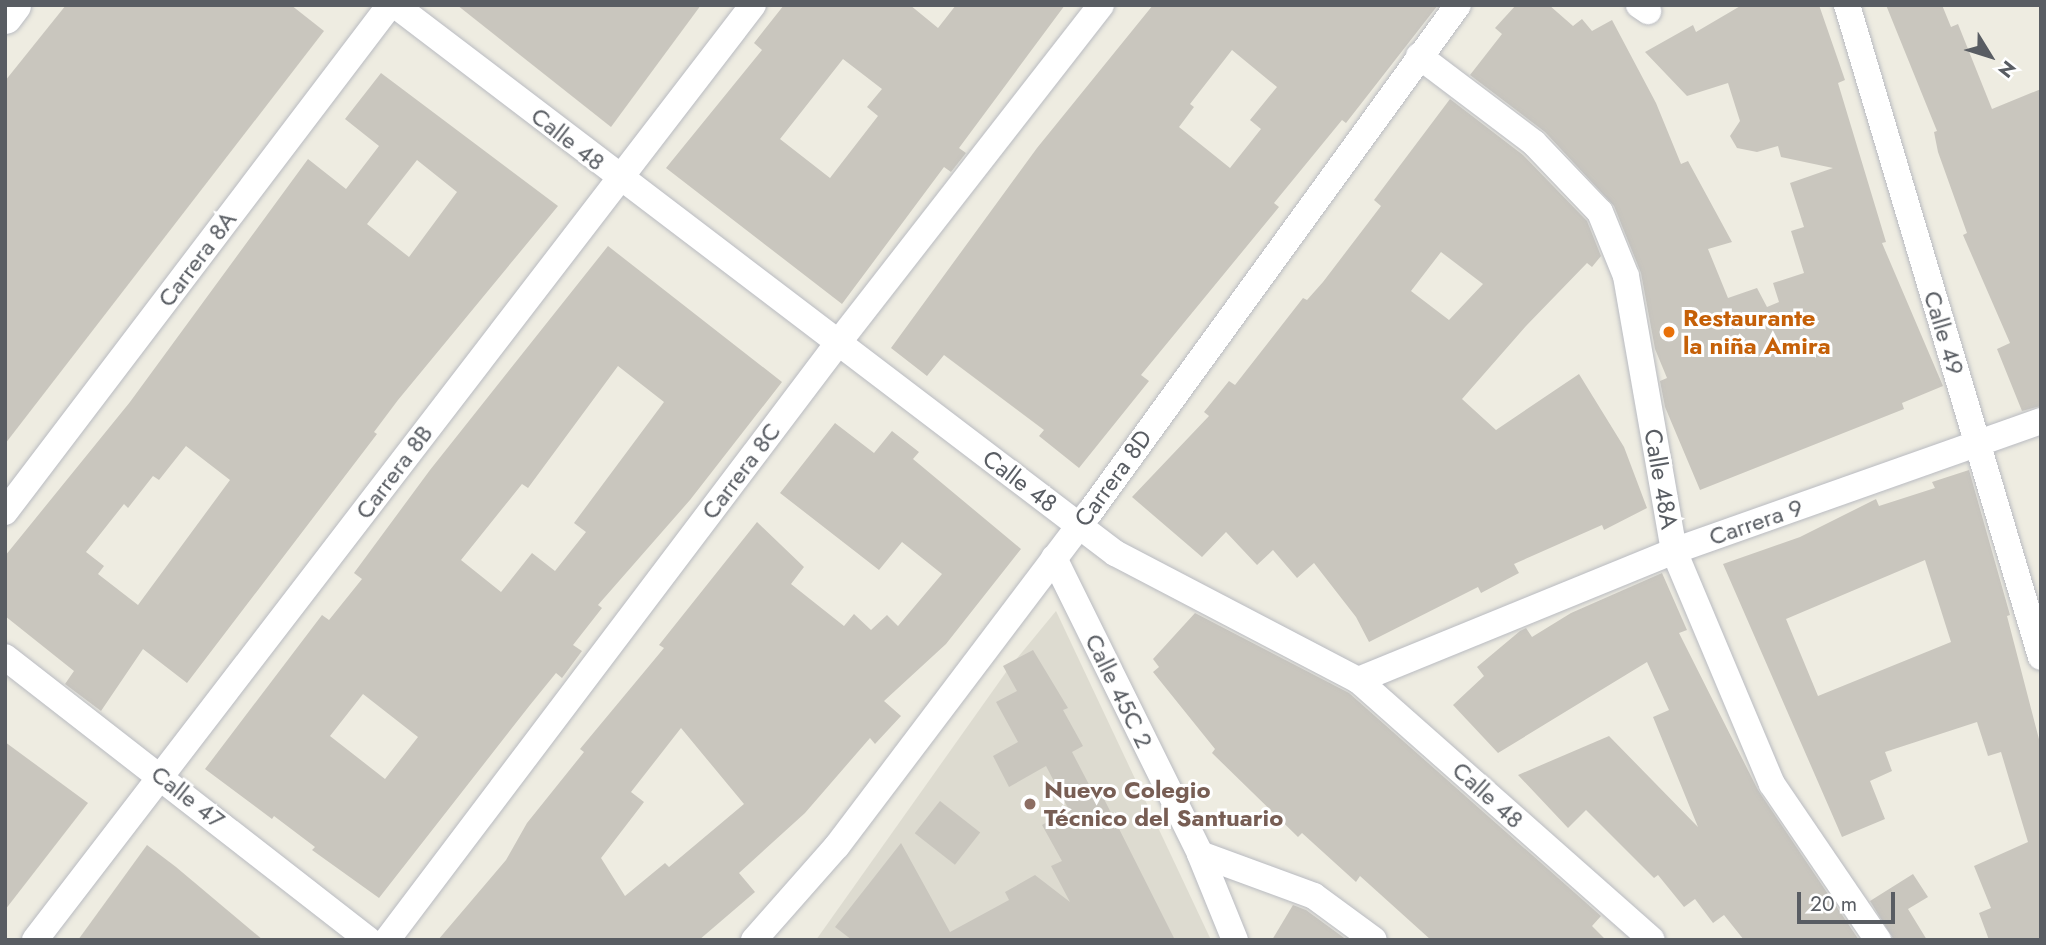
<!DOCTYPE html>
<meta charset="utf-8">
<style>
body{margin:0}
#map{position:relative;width:2046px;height:945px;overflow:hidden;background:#eeece1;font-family:Jost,sans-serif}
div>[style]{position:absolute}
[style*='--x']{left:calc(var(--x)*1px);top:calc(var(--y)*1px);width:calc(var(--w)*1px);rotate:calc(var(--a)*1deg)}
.education>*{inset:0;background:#dddbd0}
.building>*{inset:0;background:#c9c6be;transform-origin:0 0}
.roads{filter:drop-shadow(0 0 2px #b9bbc1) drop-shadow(0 0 2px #b9bbc1)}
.minor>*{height:26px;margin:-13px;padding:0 13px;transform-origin:13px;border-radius:13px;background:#fff}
.tertiary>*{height:33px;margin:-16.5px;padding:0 16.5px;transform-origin:16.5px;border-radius:16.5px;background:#fff}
.dots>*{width:19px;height:19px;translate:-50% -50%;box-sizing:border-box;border:4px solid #fff;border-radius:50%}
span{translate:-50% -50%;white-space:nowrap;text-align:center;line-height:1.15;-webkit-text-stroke:6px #fff;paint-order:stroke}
.street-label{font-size:24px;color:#595d63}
.food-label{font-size:24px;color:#c56008;font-weight:700}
.left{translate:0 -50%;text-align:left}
.education-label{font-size:24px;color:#785e54;font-weight:700}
.frame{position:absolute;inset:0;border:7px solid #595d63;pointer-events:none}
.north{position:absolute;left:1955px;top:21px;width:70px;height:70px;-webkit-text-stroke:5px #fff;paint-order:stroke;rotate:128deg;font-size:19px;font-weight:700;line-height:28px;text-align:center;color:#595d63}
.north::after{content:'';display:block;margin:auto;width:24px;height:32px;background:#595d63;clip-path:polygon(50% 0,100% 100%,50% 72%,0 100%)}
.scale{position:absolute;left:1797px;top:892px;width:98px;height:32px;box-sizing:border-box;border:4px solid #595d63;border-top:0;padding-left:9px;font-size:21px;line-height:24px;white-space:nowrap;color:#595d63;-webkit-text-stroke:5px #fff;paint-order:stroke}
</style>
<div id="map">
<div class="education">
<i style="clip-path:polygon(1056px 611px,1211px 940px,816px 940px,1009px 668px)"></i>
</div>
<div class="building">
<i style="clip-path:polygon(66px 5px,291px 5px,324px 31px,5px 444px,5px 81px)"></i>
<i style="clip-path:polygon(457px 5px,701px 5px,611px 127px)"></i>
<i style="clip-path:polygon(evenodd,784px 5px,910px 5px,938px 28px,956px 5px,1065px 5px,959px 148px,966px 153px,951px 172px,944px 167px,842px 304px,666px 168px,762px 50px,754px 43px,784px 5px,843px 59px,882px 89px,867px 107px,878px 116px,830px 178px,780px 139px,843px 59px)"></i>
<i style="clip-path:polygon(evenodd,1153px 5px,1438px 5px,1346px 123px,1342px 120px,1274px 203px,1279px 207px,1141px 375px,1149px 381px,1079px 468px,1039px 436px,1044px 430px,944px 355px,927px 376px,891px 348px,1037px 148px,1153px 5px,1232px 50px,1277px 87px,1250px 120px,1261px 129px,1230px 168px,1179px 127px,1194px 107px,1190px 104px,1232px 50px)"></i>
<i style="clip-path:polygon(1516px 5px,1549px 5px,1573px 26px,1582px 19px,1592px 31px,1612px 20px,1656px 103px,1681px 164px,1688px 161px,1732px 242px,1708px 249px,1728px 298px,1757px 288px,1767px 307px,1779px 302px,1773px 283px,1804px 273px,1791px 231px,1804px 227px,1790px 183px,1833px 168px,1781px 157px,1778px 146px,1757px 152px,1737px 148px,1730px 136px,1740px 121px,1728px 83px,1687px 96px,1645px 52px,1693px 25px,1696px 32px,1742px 5px,1819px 5px,1845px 80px,1838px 83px,1886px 242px,1882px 243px,1943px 386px,1902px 403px,1904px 409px,1700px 490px,1665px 407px,1660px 381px,1667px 378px,1655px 349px,1641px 273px,1614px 206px,1545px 132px,1470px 75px,1502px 34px,1495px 28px)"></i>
<i style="clip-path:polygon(1886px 5px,1942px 5px,1951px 27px,1958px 24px,1992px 109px,2041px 89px,2041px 406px,2022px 411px,1997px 349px,2010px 343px,1963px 235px,1967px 233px,1938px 152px,1934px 132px,1937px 131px)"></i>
<i style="clip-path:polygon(evenodd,381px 73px,558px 206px,398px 400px,374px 432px,377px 434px,187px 683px,143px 649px,101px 711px,65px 684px,74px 671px,5px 616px,5px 556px,130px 402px,308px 159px,346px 189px,379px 146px,345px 119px,381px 73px,417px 160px,457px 192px,409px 257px,367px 224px,417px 160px,381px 73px,186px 446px,230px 480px,138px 605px,98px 574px,104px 566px,86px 552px,124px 504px,128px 508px,153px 476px,159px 480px,186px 446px)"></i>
<i style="clip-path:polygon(evenodd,1450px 99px,1523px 155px,1587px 221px,1601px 256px,1592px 267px,1587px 263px,1526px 326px,1462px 399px,1496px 430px,1579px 374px,1624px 447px,1647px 508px,1604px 530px,1602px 525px,1514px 564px,1519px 573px,1481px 593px,1478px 587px,1369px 642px,1356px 617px,1314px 563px,1297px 578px,1273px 550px,1257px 565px,1226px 532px,1202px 557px,1132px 497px,1209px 416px,1204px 412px,1229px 381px,1235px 385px,1303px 298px,1307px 300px,1323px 282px,1381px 206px,1374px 200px,1450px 99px,1441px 252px,1483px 284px,1449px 320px,1411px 291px,1441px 252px)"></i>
<i style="clip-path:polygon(evenodd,608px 246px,782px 382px,690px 500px,598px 605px,602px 608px,573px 645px,582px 651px,562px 678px,556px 673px,530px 705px,379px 898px,312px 850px,315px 847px,274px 816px,272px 819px,205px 769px,322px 615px,329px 620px,362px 579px,354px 573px,430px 470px,608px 246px,618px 366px,664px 402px,574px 523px,586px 532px,555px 571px,532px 553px,501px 592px,461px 560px,522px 484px,528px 488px,618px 366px,608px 246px,363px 694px,418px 737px,385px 779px,330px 736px,363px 694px)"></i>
<i style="clip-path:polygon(evenodd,835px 423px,874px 453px,892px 431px,919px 452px,913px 459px,1021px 549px,946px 644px,884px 701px,901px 716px,875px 744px,870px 738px,805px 813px,739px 873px,755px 892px,699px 940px,438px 940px,506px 860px,527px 823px,584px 752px,580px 749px,664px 648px,659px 645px,757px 522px,804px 567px,791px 584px,844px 626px,854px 614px,871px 630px,887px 615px,898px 626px,942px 574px,902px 542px,879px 570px,780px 493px,835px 423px,681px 728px,744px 804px,669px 867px,665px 863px,625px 896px,601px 858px,644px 802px,631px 792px,681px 728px)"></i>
<i style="clip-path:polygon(evenodd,1969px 470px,2010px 615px,2007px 616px,2041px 747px,2041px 940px,1989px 940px,1979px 913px,1991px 908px,1974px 866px,2028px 842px,2001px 752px,1988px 756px,1977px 722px,1885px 752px,1892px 771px,1870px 781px,1885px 819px,1842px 837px,1723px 564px,1800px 537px,1876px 499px,1879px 506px,1935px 488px,1932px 482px,1969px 470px,1925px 560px,1951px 642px,1818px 696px,1786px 619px,1925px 560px)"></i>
<i style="clip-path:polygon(1662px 573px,1687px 630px,1679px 633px,1758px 790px,1859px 940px,1744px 940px,1724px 915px,1713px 923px,1695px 899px,1684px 907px,1658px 875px,1654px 878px,1586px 810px,1568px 828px,1518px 775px,1609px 736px,1698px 827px,1653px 717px,1669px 710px,1647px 662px,1498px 753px,1453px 705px,1484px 676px,1477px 667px,1520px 631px,1526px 628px,1532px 637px,1571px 613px)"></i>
<i style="clip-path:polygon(1195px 613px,1349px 693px,1601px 916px,1592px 926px,1606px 940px,1431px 940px,1360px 876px,1356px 882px,1302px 833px,1298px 837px,1212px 753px,1215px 749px,1153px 672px,1159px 667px,1153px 659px)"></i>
<i style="clip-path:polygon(1033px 650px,1068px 708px,1063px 710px,1083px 746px,1072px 752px,1095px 796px,1101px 793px,1175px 940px,852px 940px,835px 927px,901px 843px,950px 932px,1009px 900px,1005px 892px,1035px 875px,1070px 902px,1051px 866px,1062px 861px,1042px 825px,1069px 810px,1046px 766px,1009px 787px,993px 756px,1018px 742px,996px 702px,1017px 691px,1003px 666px)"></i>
<i style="clip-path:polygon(5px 742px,88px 803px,5px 910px)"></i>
<i style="left:940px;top:801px;width:51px;height:41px;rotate:38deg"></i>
<i style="clip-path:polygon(147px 845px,176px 867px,263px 940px,78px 940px)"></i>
<i style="clip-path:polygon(1913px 874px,1928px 897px,1908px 909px,1927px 940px,1894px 940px,1870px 901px)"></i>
<i style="clip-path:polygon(1293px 905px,1306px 910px,1347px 940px,1272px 940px)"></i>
</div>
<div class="roads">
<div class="minor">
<i style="--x:395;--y:5;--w:905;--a:37.28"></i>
<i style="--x:1115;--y:553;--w:274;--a:27.6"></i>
<i style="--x:1358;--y:680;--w:392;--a:41.5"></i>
<i style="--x:1639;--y:5;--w:11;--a:34"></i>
<i style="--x:1847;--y:5;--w:680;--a:73.43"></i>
<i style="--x:1419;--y:56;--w:144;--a:37.1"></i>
<i style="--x:1534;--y:143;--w:95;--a:46.3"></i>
<i style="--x:1600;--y:212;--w:69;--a:67.9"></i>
<i style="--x:1626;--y:276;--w:279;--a:80.1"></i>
<i style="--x:1674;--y:551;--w:253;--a:67.2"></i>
<i style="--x:1772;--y:784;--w:189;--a:55.8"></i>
<i style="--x:5;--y:512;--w:637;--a:-52.79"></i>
<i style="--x:1054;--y:558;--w:330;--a:63.7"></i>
<i style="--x:1200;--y:854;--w:93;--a:67.9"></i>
<i style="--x:5;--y:657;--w:460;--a:37.9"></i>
<i style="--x:1358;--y:680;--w:341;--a:-22.2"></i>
<i style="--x:1674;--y:551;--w:389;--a:-19.5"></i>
<i style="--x:1200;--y:854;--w:121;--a:20.2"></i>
<i style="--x:1314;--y:896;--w:74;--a:36.3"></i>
<i style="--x:35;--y:940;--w:1179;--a:-52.48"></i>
<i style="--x:387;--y:940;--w:748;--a:-52.93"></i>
<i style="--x:838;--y:343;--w:428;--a:-52.1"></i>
<i style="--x:754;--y:940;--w:125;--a:-48.6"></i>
<i style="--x:837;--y:846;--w:419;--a:-52.9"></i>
<i style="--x:1090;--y:512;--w:626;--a:-54.03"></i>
</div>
<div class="tertiary">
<i style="--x:5;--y:17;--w:15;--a:-53"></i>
</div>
</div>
<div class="dots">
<i style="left:1669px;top:332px;background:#e8710a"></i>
<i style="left:1030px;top:804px;background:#8d6e63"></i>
</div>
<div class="street-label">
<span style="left:568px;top:139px;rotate:38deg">Calle 48</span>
<span style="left:197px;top:259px;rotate:-53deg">Carrera 8A</span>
<span style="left:1944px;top:333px;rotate:73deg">Calle 49</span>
<span style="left:741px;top:471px;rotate:-53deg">Carrera 8C</span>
<span style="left:394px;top:472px;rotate:-53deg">Carrera 8B</span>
<span style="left:1113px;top:478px;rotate:-54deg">Carrera 8D</span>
<span style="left:1661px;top:479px;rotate:80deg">Calle 48A</span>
<span style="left:1020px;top:481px;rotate:37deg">Calle 48</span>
<span style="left:1756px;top:522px;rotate:-19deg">Carrera 9</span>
<span style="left:1119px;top:691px;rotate:64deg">Calle 45C 2</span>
<span style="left:1488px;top:795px;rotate:42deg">Calle 48</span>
<span style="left:188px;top:797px;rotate:38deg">Calle 47</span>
</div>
<div class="food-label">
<span class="left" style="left:1683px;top:332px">Restaurante<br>la niña Amira</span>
</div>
<div class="education-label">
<span class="left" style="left:1044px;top:804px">Nuevo Colegio<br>Técnico del Santuario</span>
</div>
<div class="frame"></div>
<div class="north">N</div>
<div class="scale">20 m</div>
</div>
